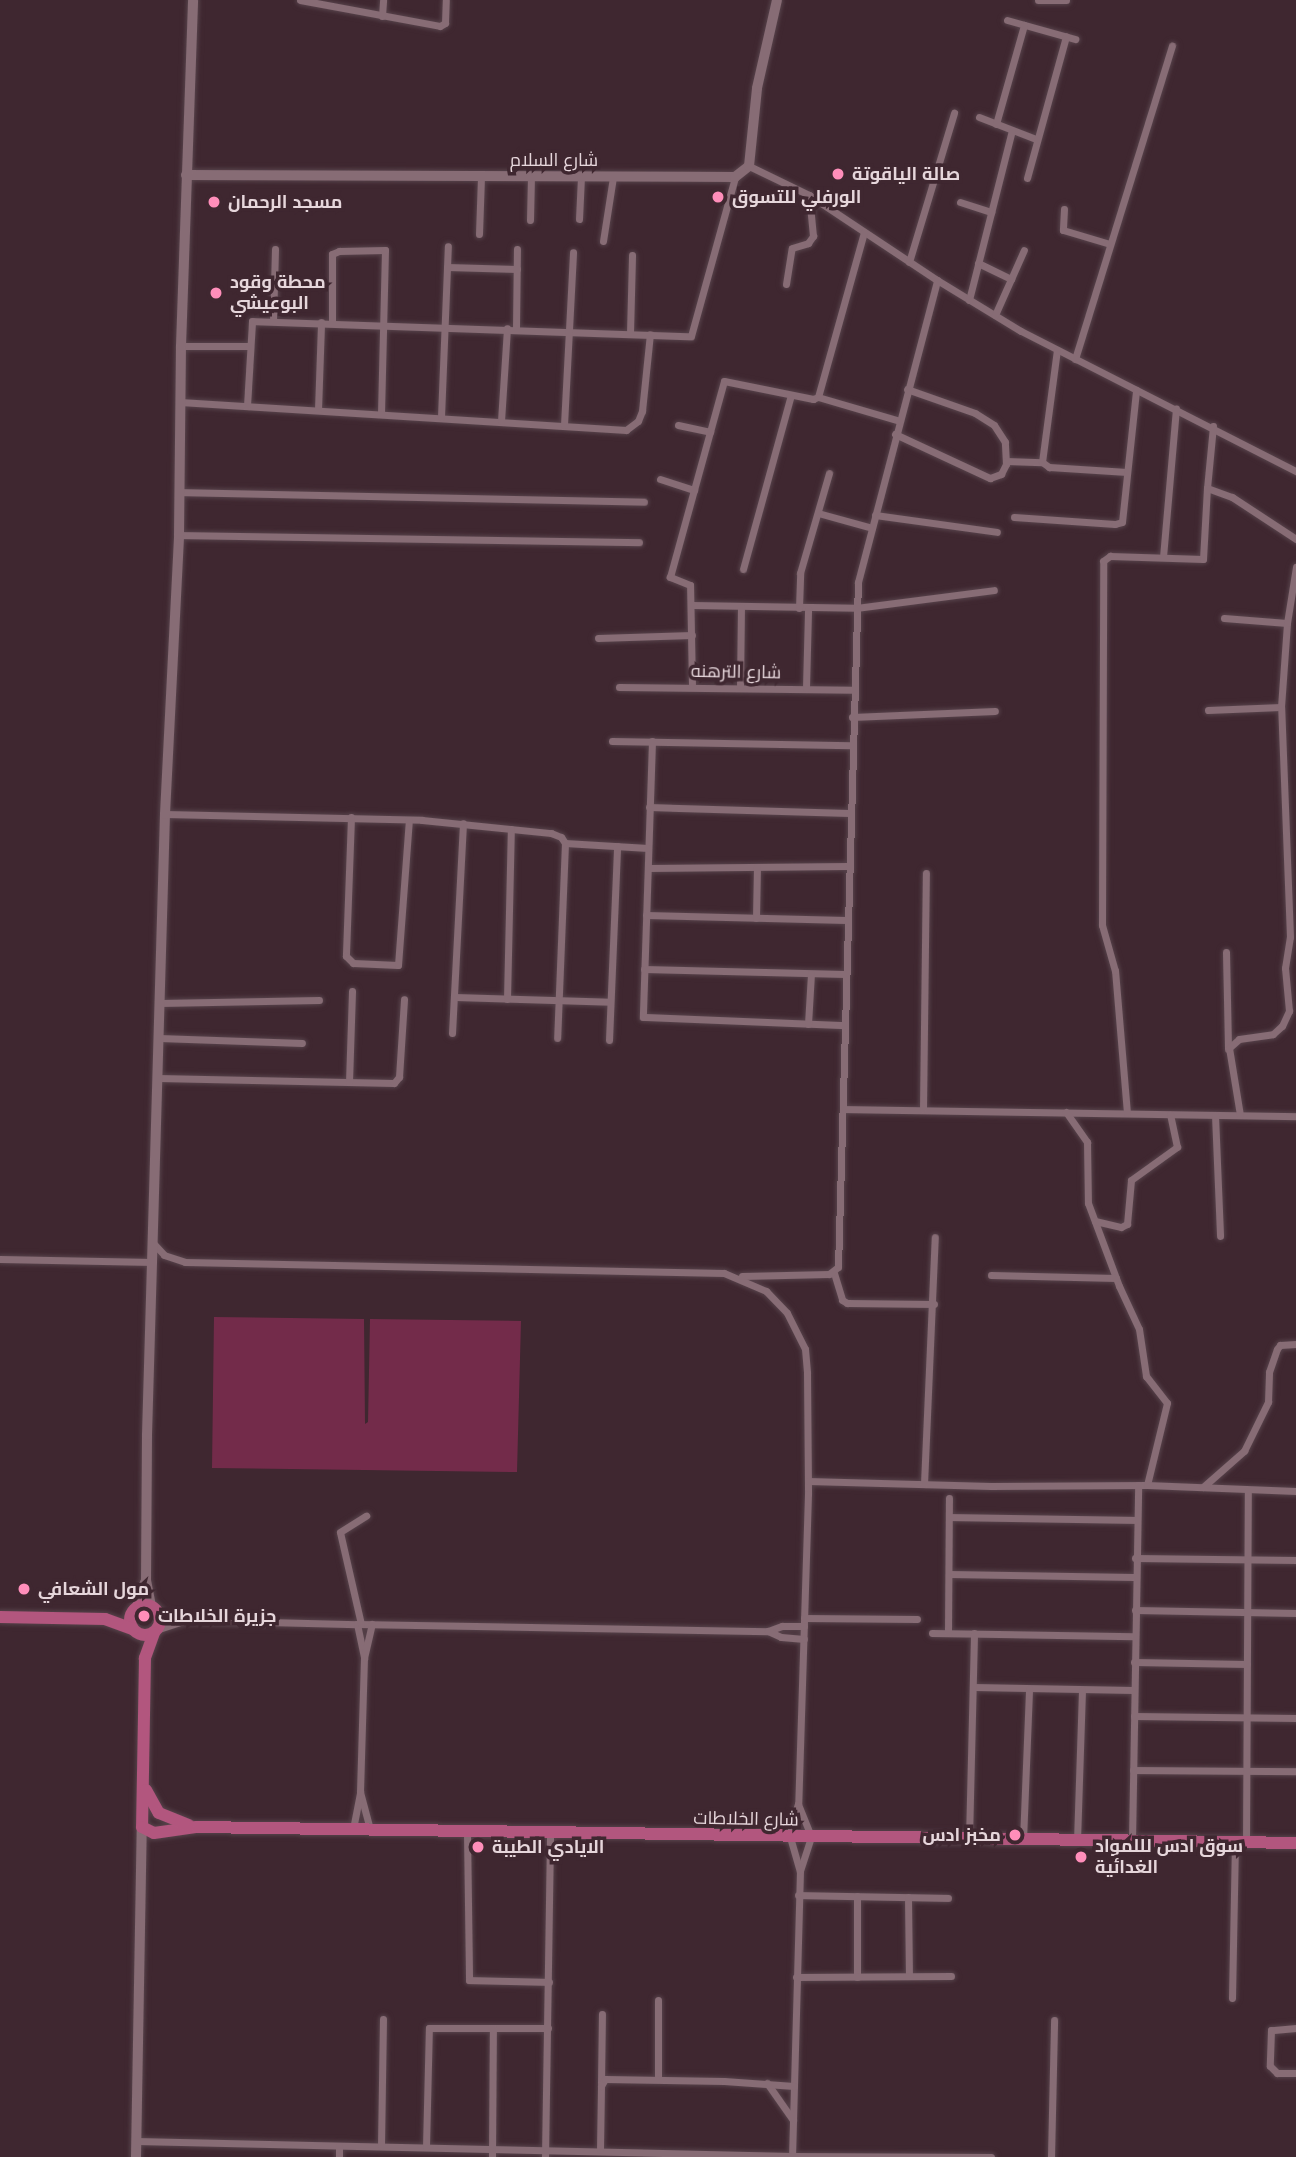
<!DOCTYPE html>
<meta charset="utf-8">
<style>
body{margin:0}
#map{position:relative;width:1296px;height:2157px;overflow:hidden;background:#3f2730;font-family:Arial,Cairo,sans-serif}
div>[style]{position:absolute}
[style*='--x']{left:calc(var(--x)*1px);top:calc(var(--y)*1px);width:calc(var(--w)*1px);rotate:calc(var(--a)*1deg)}
.water>*{inset:0;background:#732b4a}
.roads{filter:drop-shadow(0 0 2px #57434b) drop-shadow(0 0 2px #57434b)}
.street>*{height:7px;margin:-3.5px;padding:0 3.5px;transform-origin:3.5px;border-radius:3.5px;background:#876c75}
.secondary>*{height:10px;margin:-5px;padding:0 5px;transform-origin:5px;border-radius:5px;background:#876c75}
.primary>*{height:12px;margin:-6px;padding:0 6px;transform-origin:6px;border-radius:6px;background:#b2567e}
.primary>.ring{margin:-6px;padding:0;box-sizing:content-box;background:none;border:12px solid #b2567e;border-radius:50%}
.dots>*{width:19px;height:19px;translate:-50% -50%;box-sizing:border-box;border:4px solid #3f2730;border-radius:50%}
span{translate:-50% -50%;white-space:nowrap;text-align:center;line-height:1.15;-webkit-text-stroke:7px #3f2730;paint-order:stroke}
.street-label{font-size:18px;color:#e6d6db}
.poi-label{font-size:18px;color:#e6d6db;font-weight:700}
.left{translate:0 -50%;text-align:left}
.right{translate:-100% -50%;text-align:right}
</style>
<div id="map">
<div class="water">
<i style="clip-path:polygon(214px 1317px,364px 1319px,365px 1424px,368px 1422px,370px 1319px,521px 1321px,517px 1472px,212px 1468px)"></i>
</div>
<div class="roads">
<div class="street">
<i style="--x:300;--y:0;--w:142;--a:10.5"></i>
<i style="--x:440;--y:26;--w:6;--a:-31"></i>
<i style="--x:445;--y:23;--w:23;--a:-88"></i>
<i style="--x:1038;--y:0;--w:28;--a:0"></i>
<i style="--x:382;--y:16;--w:16;--a:-86"></i>
<i style="--x:1007;--y:20;--w:71;--a:15.6"></i>
<i style="--x:979;--y:117;--w:61;--a:21.1"></i>
<i style="--x:996;--y:124;--w:103;--a:-74.2"></i>
<i style="--x:749;--y:166;--w:67;--a:25.8"></i>
<i style="--x:809;--y:195;--w:154;--a:33.6"></i>
<i style="--x:937;--y:280;--w:98;--a:31.3"></i>
<i style="--x:1021;--y:331;--w:309;--a:27"></i>
<i style="--x:1027;--y:178;--w:147;--a:-74.6"></i>
<i style="--x:960;--y:202;--w:33;--a:18"></i>
<i style="--x:1064;--y:209;--w:21;--a:93"></i>
<i style="--x:1063;--y:230;--w:49;--a:16.6"></i>
<i style="--x:579;--y:219;--w:42;--a:-87.3"></i>
<i style="--x:530;--y:220;--w:43;--a:-88.7"></i>
<i style="--x:479;--y:234;--w:57;--a:-88"></i>
<i style="--x:603;--y:241;--w:65;--a:-81.1"></i>
<i style="--x:909;--y:262;--w:156;--a:-73.2"></i>
<i style="--x:978;--y:263;--w:37;--a:26"></i>
<i style="--x:447;--y:267;--w:70;--a:1.6"></i>
<i style="--x:786;--y:284;--w:36;--a:-81"></i>
<i style="--x:792;--y:248;--w:17;--a:-17"></i>
<i style="--x:808;--y:243;--w:9;--a:-54"></i>
<i style="--x:813;--y:236;--w:41;--a:-95.6"></i>
<i style="--x:969;--y:300;--w:175;--a:-75.8"></i>
<i style="--x:995;--y:315;--w:71;--a:-66"></i>
<i style="--x:273;--y:321;--w:72;--a:-88.4"></i>
<i style="--x:332;--y:322;--w:68;--a:-90"></i>
<i style="--x:332;--y:254;--w:8;--a:-23"></i>
<i style="--x:339;--y:251;--w:46;--a:-1.2"></i>
<i style="--x:385;--y:250;--w:164;--a:91.4"></i>
<i style="--x:516;--y:328;--w:79;--a:-89.3"></i>
<i style="--x:630;--y:333;--w:78;--a:-88.5"></i>
<i style="--x:181;--y:346;--w:68;--a:0"></i>
<i style="--x:1075;--y:359;--w:328;--a:-72.8"></i>
<i style="--x:818;--y:397;--w:171;--a:-74.4"></i>
<i style="--x:180;--y:402;--w:447;--a:3.6"></i>
<i style="--x:626;--y:430;--w:15;--a:-37"></i>
<i style="--x:638;--y:421;--w:11;--a:-68"></i>
<i style="--x:642;--y:411;--w:77;--a:-84.1"></i>
<i style="--x:247;--y:406;--w:85;--a:-86.6"></i>
<i style="--x:252;--y:321;--w:439;--a:2"></i>
<i style="--x:691;--y:336;--w:165;--a:-74.5"></i>
<i style="--x:318;--y:410;--w:88;--a:-88"></i>
<i style="--x:441;--y:417;--w:171;--a:-87.7"></i>
<i style="--x:501;--y:421;--w:93;--a:-86.3"></i>
<i style="--x:564;--y:425;--w:173;--a:-87"></i>
<i style="--x:678;--y:425;--w:33;--a:12"></i>
<i style="--x:1213;--y:426;--w:62;--a:95.5"></i>
<i style="--x:1207;--y:488;--w:27;--a:20"></i>
<i style="--x:1232;--y:497;--w:77;--a:33.3"></i>
<i style="--x:895;--y:434;--w:105;--a:24.9"></i>
<i style="--x:990;--y:478;--w:12;--a:-20"></i>
<i style="--x:1001;--y:474;--w:11;--a:-63"></i>
<i style="--x:1006;--y:464;--w:22;--a:-93"></i>
<i style="--x:1005;--y:442;--w:20;--a:-123"></i>
<i style="--x:994;--y:425;--w:22;--a:-148"></i>
<i style="--x:975;--y:413;--w:72;--a:-160.6"></i>
<i style="--x:1006;--y:461;--w:36;--a:2"></i>
<i style="--x:1042;--y:462;--w:9;--a:36"></i>
<i style="--x:1049;--y:467;--w:78;--a:3.7"></i>
<i style="--x:1042;--y:462;--w:113;--a:-82.4"></i>
<i style="--x:660;--y:479;--w:36;--a:18"></i>
<i style="--x:178;--y:492;--w:466;--a:1.2"></i>
<i style="--x:818;--y:513;--w:56;--a:15.5"></i>
<i style="--x:875;--y:515;--w:123;--a:7.9"></i>
<i style="--x:1014;--y:517;--w:101;--a:4"></i>
<i style="--x:1115;--y:524;--w:7;--a:-16"></i>
<i style="--x:1122;--y:522;--w:133;--a:-83.9"></i>
<i style="--x:179;--y:535;--w:460;--a:0.9"></i>
<i style="--x:1163;--y:557;--w:149;--a:-85"></i>
<i style="--x:743;--y:569;--w:180;--a:-74.6"></i>
<i style="--x:692;--y:605;--w:164;--a:1"></i>
<i style="--x:856;--y:608;--w:139;--a:-7.4"></i>
<i style="--x:799;--y:608;--w:35;--a:-88"></i>
<i style="--x:800;--y:573;--w:104;--a:-73.8"></i>
<i style="--x:1224;--y:618;--w:63;--a:4.5"></i>
<i style="--x:598;--y:638;--w:94;--a:-1.8"></i>
<i style="--x:692;--y:686;--w:101;--a:-91.1"></i>
<i style="--x:690;--y:585;--w:22;--a:-158"></i>
<i style="--x:670;--y:577;--w:203;--a:-74.6"></i>
<i style="--x:724;--y:381;--w:91;--a:11.4"></i>
<i style="--x:813;--y:399;--w:5;--a:-22"></i>
<i style="--x:818;--y:397;--w:85;--a:16.3"></i>
<i style="--x:619;--y:687;--w:234;--a:0.7"></i>
<i style="--x:740;--y:687;--w:80;--a:-89.3"></i>
<i style="--x:806;--y:688;--w:79;--a:-88.5"></i>
<i style="--x:1208;--y:710;--w:73;--a:-2.4"></i>
<i style="--x:852;--y:717;--w:143;--a:-2.4"></i>
<i style="--x:612;--y:741;--w:239;--a:1"></i>
<i style="--x:652;--y:741;--w:276;--a:91.9"></i>
<i style="--x:643;--y:1017;--w:200;--a:2.3"></i>
<i style="--x:649;--y:807;--w:200;--a:1.7"></i>
<i style="--x:165;--y:814;--w:257;--a:1.3"></i>
<i style="--x:422;--y:820;--w:130;--a:5.8"></i>
<i style="--x:551;--y:833;--w:11;--a:22"></i>
<i style="--x:561;--y:837;--w:7;--a:56"></i>
<i style="--x:565;--y:843;--w:195;--a:92.3"></i>
<i style="--x:351;--y:817;--w:139;--a:92.1"></i>
<i style="--x:346;--y:956;--w:10;--a:45"></i>
<i style="--x:353;--y:963;--w:45;--a:2.5"></i>
<i style="--x:398;--y:965;--w:145;--a:-85.7"></i>
<i style="--x:565;--y:843;--w:83;--a:3.4"></i>
<i style="--x:648;--y:868;--w:200;--a:-0.6"></i>
<i style="--x:646;--y:915;--w:200;--a:1.4"></i>
<i style="--x:756;--y:918;--w:51;--a:-88.9"></i>
<i style="--x:1226;--y:952;--w:97;--a:88.8"></i>
<i style="--x:644;--y:969;--w:201;--a:1.4"></i>
<i style="--x:455;--y:997;--w:155;--a:1.8"></i>
<i style="--x:507;--y:999;--w:170;--a:-88.7"></i>
<i style="--x:160;--y:1003;--w:159;--a:-1.1"></i>
<i style="--x:808;--y:1024;--w:50;--a:-86.6"></i>
<i style="--x:452;--y:1033;--w:210;--a:-87"></i>
<i style="--x:159;--y:1038;--w:143;--a:2"></i>
<i style="--x:609;--y:1040;--w:194;--a:-87.6"></i>
<i style="--x:158;--y:1078;--w:236;--a:1.2"></i>
<i style="--x:394;--y:1083;--w:8;--a:-50"></i>
<i style="--x:399;--y:1077;--w:78;--a:-86.3"></i>
<i style="--x:349;--y:1082;--w:91;--a:-88.1"></i>
<i style="--x:843;--y:1109;--w:453;--a:0.9"></i>
<i style="--x:923;--y:1109;--w:236;--a:-89.3"></i>
<i style="--x:1066;--y:1112;--w:37;--a:55"></i>
<i style="--x:1087;--y:1142;--w:61;--a:89.1"></i>
<i style="--x:1088;--y:1203;--w:89;--a:69.5"></i>
<i style="--x:1119;--y:1286;--w:47;--a:65.1"></i>
<i style="--x:1139;--y:1329;--w:48;--a:81.5"></i>
<i style="--x:1146;--y:1376;--w:34;--a:52"></i>
<i style="--x:1167;--y:1403;--w:84;--a:103.7"></i>
<i style="--x:1127;--y:1113;--w:143;--a:-94.8"></i>
<i style="--x:1115;--y:971;--w:48;--a:-105.8"></i>
<i style="--x:1102;--y:925;--w:364;--a:-89.8"></i>
<i style="--x:1103;--y:561;--w:9;--a:-36"></i>
<i style="--x:1110;--y:556;--w:93;--a:1.8"></i>
<i style="--x:1203;--y:559;--w:71;--a:-86.8"></i>
<i style="--x:1215;--y:1115;--w:121;--a:87.6"></i>
<i style="--x:1240;--y:1115;--w:68;--a:-99.3"></i>
<i style="--x:1229;--y:1048;--w:13;--a:-42"></i>
<i style="--x:1239;--y:1039;--w:34;--a:-8"></i>
<i style="--x:1273;--y:1034;--w:12;--a:-42"></i>
<i style="--x:1282;--y:1026;--w:17;--a:-65"></i>
<i style="--x:1289;--y:1011;--w:43;--a:-95.3"></i>
<i style="--x:1285;--y:968;--w:31;--a:-81"></i>
<i style="--x:1290;--y:937;--w:230;--a:-92.2"></i>
<i style="--x:1281;--y:707;--w:84;--a:-85.9"></i>
<i style="--x:1287;--y:623;--w:57;--a:-80.9"></i>
<i style="--x:1095;--y:1221;--w:27;--a:13"></i>
<i style="--x:1121;--y:1227;--w:7;--a:-27"></i>
<i style="--x:1127;--y:1224;--w:44;--a:-84.8"></i>
<i style="--x:1131;--y:1180;--w:57;--a:-35.7"></i>
<i style="--x:1177;--y:1147;--w:33;--a:-102"></i>
<i style="--x:153;--y:1243;--w:16;--a:47"></i>
<i style="--x:164;--y:1255;--w:22;--a:18"></i>
<i style="--x:185;--y:1262;--w:539;--a:1.17"></i>
<i style="--x:724;--y:1273;--w:46;--a:23.2"></i>
<i style="--x:766;--y:1291;--w:30;--a:46"></i>
<i style="--x:787;--y:1313;--w:40;--a:63.4"></i>
<i style="--x:805;--y:1349;--w:24;--a:85"></i>
<i style="--x:807;--y:1373;--w:121;--a:89.5"></i>
<i style="--x:808;--y:1494;--w:310;--a:91.8"></i>
<i style="--x:798;--y:1804;--w:35;--a:68"></i>
<i style="--x:811;--y:1837;--w:36;--a:108"></i>
<i style="--x:800;--y:1871;--w:286;--a:91.6"></i>
<i style="--x:0;--y:1259;--w:153;--a:1.1"></i>
<i style="--x:834;--y:1273;--w:28;--a:73"></i>
<i style="--x:842;--y:1300;--w:6;--a:31"></i>
<i style="--x:847;--y:1303;--w:87;--a:0.7"></i>
<i style="--x:991;--y:1275;--w:125;--a:1.4"></i>
<i style="--x:742;--y:1276;--w:87;--a:-1.3"></i>
<i style="--x:829;--y:1274;--w:11;--a:-38"></i>
<i style="--x:838;--y:1267;--w:685;--a:-88.33"></i>
<i style="--x:858;--y:582;--w:312;--a:-75.3"></i>
<i style="--x:808;--y:1481;--w:183;--a:1.6"></i>
<i style="--x:991;--y:1486;--w:156;--a:-0.4"></i>
<i style="--x:1147;--y:1485;--w:149;--a:2.3"></i>
<i style="--x:924;--y:1484;--w:247;--a:-87.5"></i>
<i style="--x:1203;--y:1487;--w:55;--a:-41.3"></i>
<i style="--x:1244;--y:1451;--w:55;--a:-63.9"></i>
<i style="--x:1268;--y:1402;--w:30;--a:-88"></i>
<i style="--x:1269;--y:1372;--w:24;--a:-71"></i>
<i style="--x:1277;--y:1349;--w:5;--a:-53"></i>
<i style="--x:1280;--y:1345;--w:16;--a:-4"></i>
<i style="--x:950;--y:1517;--w:186;--a:0.9"></i>
<i style="--x:1135;--y:1558;--w:161;--a:0.7"></i>
<i style="--x:949;--y:1574;--w:185;--a:0.9"></i>
<i style="--x:1135;--y:1610;--w:161;--a:1.1"></i>
<i style="--x:158;--y:1612;--w:31;--a:15"></i>
<i style="--x:188;--y:1620;--w:169;--a:1.4"></i>
<i style="--x:357;--y:1624;--w:411;--a:1"></i>
<i style="--x:768;--y:1631;--w:15;--a:-20"></i>
<i style="--x:782;--y:1626;--w:22;--a:0"></i>
<i style="--x:804;--y:1618;--w:113;--a:0.5"></i>
<i style="--x:357;--y:1624;--w:35;--a:78"></i>
<i style="--x:361;--y:1624;--w:94;--a:-102.9"></i>
<i style="--x:340;--y:1532;--w:31;--a:-32"></i>
<i style="--x:159;--y:1629;--w:29;--a:-18"></i>
<i style="--x:768;--y:1631;--w:14;--a:25"></i>
<i style="--x:781;--y:1637;--w:23;--a:5"></i>
<i style="--x:932;--y:1633;--w:202;--a:0.9"></i>
<i style="--x:948;--y:1633;--w:135;--a:-89.6"></i>
<i style="--x:1134;--y:1662;--w:113;--a:1"></i>
<i style="--x:974;--y:1687;--w:159;--a:1.1"></i>
<i style="--x:1134;--y:1716;--w:162;--a:0.7"></i>
<i style="--x:1133;--y:1770;--w:163;--a:0.4"></i>
<i style="--x:360;--y:1792;--w:39;--a:75"></i>
<i style="--x:798;--y:1804;--w:18;--a:109"></i>
<i style="--x:792;--y:1821;--w:16;--a:97"></i>
<i style="--x:790;--y:1837;--w:35;--a:74"></i>
<i style="--x:353;--y:1829;--w:38;--a:-79"></i>
<i style="--x:360;--y:1792;--w:134;--a:-88.3"></i>
<i style="--x:364;--y:1658;--w:35;--a:-77"></i>
<i style="--x:467;--y:1832;--w:148;--a:89.2"></i>
<i style="--x:469;--y:1980;--w:80;--a:1.4"></i>
<i style="--x:969;--y:1839;--w:206;--a:-88.6"></i>
<i style="--x:1023;--y:1840;--w:151;--a:-87.7"></i>
<i style="--x:1077;--y:1841;--w:151;--a:-88.1"></i>
<i style="--x:1132;--y:1841;--w:356;--a:-89"></i>
<i style="--x:1246;--y:1843;--w:352;--a:-89.7"></i>
<i style="--x:798;--y:1895;--w:150;--a:1.1"></i>
<i style="--x:857;--y:1896;--w:81;--a:90"></i>
<i style="--x:908;--y:1897;--w:79;--a:89.3"></i>
<i style="--x:796;--y:1977;--w:155;--a:-0.4"></i>
<i style="--x:1232;--y:1998;--w:155;--a:-88.9"></i>
<i style="--x:658;--y:2000;--w:79;--a:90"></i>
<i style="--x:1296;--y:2028;--w:25;--a:175"></i>
<i style="--x:1271;--y:2030;--w:36;--a:92"></i>
<i style="--x:1270;--y:2066;--w:10;--a:45"></i>
<i style="--x:1277;--y:2073;--w:19;--a:0"></i>
<i style="--x:601;--y:2083;--w:69;--a:-89.2"></i>
<i style="--x:767;--y:2083;--w:45;--a:54.9"></i>
<i style="--x:136;--y:2141;--w:656;--a:1.31"></i>
<i style="--x:792;--y:2156;--w:199;--a:0.3"></i>
<i style="--x:381;--y:2146;--w:127;--a:-89.1"></i>
<i style="--x:426;--y:2147;--w:119;--a:-88.6"></i>
<i style="--x:429;--y:2028;--w:119;--a:0"></i>
<i style="--x:600;--y:2150;--w:64;--a:-89.1"></i>
<i style="--x:601;--y:2086;--w:8;--a:-60"></i>
<i style="--x:605;--y:2079;--w:119;--a:1"></i>
<i style="--x:724;--y:2081;--w:70;--a:4.1"></i>
<i style="--x:339;--y:2157;--w:11;--a:-90"></i>
<i style="--x:492;--y:2157;--w:129;--a:-89.6"></i>
<i style="--x:545;--y:2157;--w:323;--a:-89.1"></i>
<i style="--x:1051;--y:2157;--w:137;--a:-88.7"></i>
</div>
<div class="secondary">
<i style="--x:186;--y:175;--w:549;--a:0.21"></i>
<i style="--x:735;--y:177;--w:18;--a:-38"></i>
<i style="--x:749;--y:166;--w:78;--a:-84.1"></i>
<i style="--x:757;--y:88;--w:90;--a:-77.2"></i>
<i style="--x:151;--y:1606;--w:26;--a:-101"></i>
<i style="--x:146;--y:1580;--w:145;--a:-89.6"></i>
<i style="--x:147;--y:1435;--w:621;--a:-88.34"></i>
<i style="--x:165;--y:814;--w:279;--a:-87.1"></i>
<i style="--x:179;--y:535;--w:189;--a:-89.4"></i>
<i style="--x:181;--y:346;--w:346;--a:-88"></i>
<i style="--x:137;--y:1607;--w:26;--a:-72"></i>
<i style="--x:136;--y:2157;--w:330;--a:-89"></i>
</div>
<div class="primary">
<i class="ring" style="left:130px;top:1605px;width:18px;height:18px"></i>
<i style="--x:0;--y:1617;--w:105;--a:1.1"></i>
<i style="--x:105;--y:1619;--w:30;--a:20"></i>
<i style="--x:154;--y:1633;--w:27;--a:110"></i>
<i style="--x:145;--y:1658;--w:169;--a:91"></i>
<i style="--x:142;--y:1827;--w:13;--a:27"></i>
<i style="--x:154;--y:1833;--w:42;--a:-8.1"></i>
<i style="--x:196;--y:1827;--w:1100;--a:0.83"></i>
<i style="--x:146;--y:1790;--w:26;--a:61"></i>
<i style="--x:159;--y:1813;--w:32;--a:22"></i>
</div>
</div>
<div class="dots">
<i style="left:838px;top:174px;background:#ff8eba"></i>
<i style="left:718px;top:197px;background:#ff8eba"></i>
<i style="left:214px;top:202px;background:#ff8eba"></i>
<i style="left:216px;top:293px;background:#ff8eba"></i>
<i style="left:24px;top:1589px;background:#ff8eba"></i>
<i style="left:144px;top:1616px;background:#ff8eba"></i>
<i style="left:1015px;top:1835px;background:#ff8eba"></i>
<i style="left:478px;top:1847px;background:#ff8eba"></i>
<i style="left:1081px;top:1857px;background:#ff8eba"></i>
</div>
<div class="street-label">
<span style="left:554px;top:160px">شارع السلام</span>
<span style="left:736px;top:672px;rotate:1deg">شارع الترهنه</span>
<span style="left:746px;top:1819px;rotate:1deg">شارع الخلاطات</span>
</div>
<div class="poi-label">
<span class="left" style="left:852px;top:174px">صالة الياقوتة</span>
<span class="left" style="left:732px;top:197px">الورفلي للتسوق</span>
<span class="left" style="left:228px;top:202px">مسجد الرحمان</span>
<span class="left" style="left:230px;top:293px">محطة وقود<br>البوعيشي</span>
<span class="left" style="left:38px;top:1589px">مول الشعافي</span>
<span class="left" style="left:158px;top:1616px">جزيرة الخلاطات</span>
<span class="right" style="left:1001px;top:1835px">مخبز ادس</span>
<span class="left" style="left:492px;top:1847px">الايادي الطيبة</span>
<span class="left" style="left:1095px;top:1857px">سوق ادس لللمواد<br>الغدائية</span>
</div>
</div>
